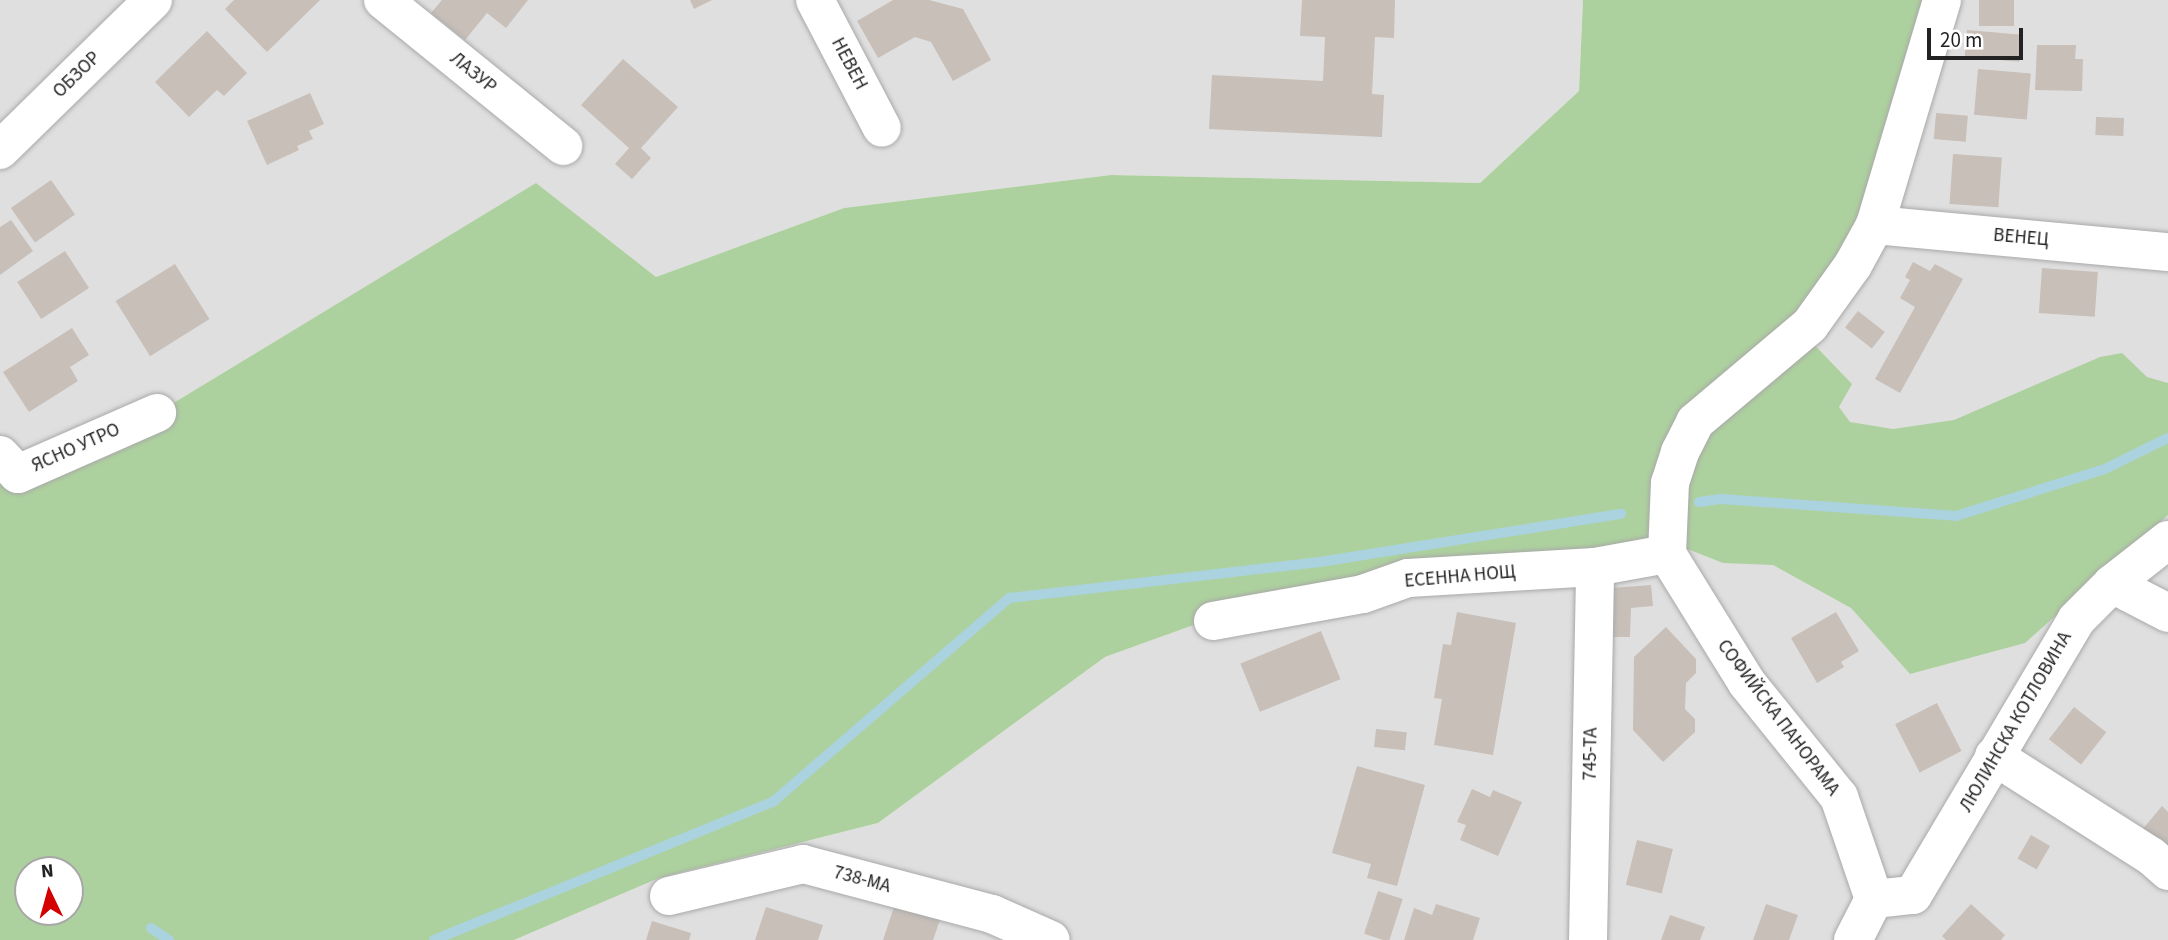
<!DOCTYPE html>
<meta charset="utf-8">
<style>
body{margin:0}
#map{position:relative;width:2168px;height:940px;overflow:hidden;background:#f2efe9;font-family:"Source Sans 3",sans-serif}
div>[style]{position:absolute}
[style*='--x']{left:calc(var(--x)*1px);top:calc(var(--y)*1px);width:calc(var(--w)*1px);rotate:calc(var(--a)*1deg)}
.residential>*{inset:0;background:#e0dfdf}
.forest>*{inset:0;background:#add19e}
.stream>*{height:10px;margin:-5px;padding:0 5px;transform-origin:5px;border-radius:5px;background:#aad3df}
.building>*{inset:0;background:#c7bfb8;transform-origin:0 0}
.roads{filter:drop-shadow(0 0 2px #a9a9a9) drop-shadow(0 0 2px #a9a9a9)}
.minor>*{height:38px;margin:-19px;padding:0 19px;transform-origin:19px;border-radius:19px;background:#fff}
span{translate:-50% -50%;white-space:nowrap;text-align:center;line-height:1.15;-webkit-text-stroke:5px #fff;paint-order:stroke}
.street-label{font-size:19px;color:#222}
.north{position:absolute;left:14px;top:856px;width:70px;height:70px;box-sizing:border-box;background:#fff;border:2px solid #a7a7a7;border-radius:50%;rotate:355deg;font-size:19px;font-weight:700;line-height:28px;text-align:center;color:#222}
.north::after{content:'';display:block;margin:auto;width:24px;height:32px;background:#d40000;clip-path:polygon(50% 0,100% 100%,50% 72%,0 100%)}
.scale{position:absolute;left:1927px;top:28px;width:96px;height:32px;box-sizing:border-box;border:4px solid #222;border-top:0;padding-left:9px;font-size:21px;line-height:24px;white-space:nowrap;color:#222;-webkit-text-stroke:5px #fff;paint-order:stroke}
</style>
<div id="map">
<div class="residential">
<i style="clip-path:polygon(0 0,1583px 0,1579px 91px,1480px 183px,1111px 175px,844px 208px,656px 277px,536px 184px,157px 413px,18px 474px,0 455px)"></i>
<i style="clip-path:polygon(1959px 0,2168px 0,2168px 940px,514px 940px,659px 878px,878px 823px,1105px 657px,1238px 609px)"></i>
</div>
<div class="forest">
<i style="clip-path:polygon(evenodd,1583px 0,1934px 0,1875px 225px,1802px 332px,1852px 384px,1839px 407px,1850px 422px,1893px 429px,1954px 420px,2100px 357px,2122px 353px,2147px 377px,2168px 383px,2168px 515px,2025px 643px,1910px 674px,1851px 608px,1773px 565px,1723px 563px,1685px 548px,1680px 528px,1695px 422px,1667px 554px,1238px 609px,1105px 657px,878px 823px,659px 878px,514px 940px,0 940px,0 455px,18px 474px,157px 413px,536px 183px,656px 277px,844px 208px,1111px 175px,1480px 183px,1579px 91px,1583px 0,28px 870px,70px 870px,70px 912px,28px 912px,28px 870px)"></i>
</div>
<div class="stream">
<i style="--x:1699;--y:502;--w:22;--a:-8"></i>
<i style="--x:1721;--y:499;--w:236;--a:4.1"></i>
<i style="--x:1956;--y:516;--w:156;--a:-17.5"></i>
<i style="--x:2105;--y:469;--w:70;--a:-26.2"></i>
<i style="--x:151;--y:928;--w:22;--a:34"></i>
<i style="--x:434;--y:940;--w:367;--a:-22.2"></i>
<i style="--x:774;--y:801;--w:311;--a:-40.8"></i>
<i style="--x:1009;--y:598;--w:313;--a:-6.6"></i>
<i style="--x:1320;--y:562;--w:305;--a:-9.1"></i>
</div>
<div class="building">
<i style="clip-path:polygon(234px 0,320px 0,267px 52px,225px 9px)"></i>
<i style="clip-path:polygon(442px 0,528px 0,506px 28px,487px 13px,465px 40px,431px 13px)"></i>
<i style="clip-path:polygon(690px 0,712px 0,694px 9px)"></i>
<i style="clip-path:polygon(893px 0,929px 0,963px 9px,991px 60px,953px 81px,931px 42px,915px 37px,878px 58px,857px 21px)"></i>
<i style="clip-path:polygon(1302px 0,1395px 0,1394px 38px,1375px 37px,1372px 94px,1384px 95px,1382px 137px,1209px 129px,1212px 75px,1323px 81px,1325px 37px,1300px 36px)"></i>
<i style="left:1979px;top:0;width:35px;height:26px"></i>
<i style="left:1967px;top:30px;width:55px;height:27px;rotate:5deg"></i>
<i style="clip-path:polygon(207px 31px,247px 73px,224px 96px,217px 90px,189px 117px,155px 82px)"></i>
<i style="clip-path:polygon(2037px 45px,2076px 45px,2075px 59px,2083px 59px,2082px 91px,2035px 90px)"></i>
<i style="clip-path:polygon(623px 59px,678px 107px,641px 148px,651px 158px,632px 179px,615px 164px,629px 148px,581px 105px)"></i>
<i style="left:1978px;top:69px;width:53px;height:46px;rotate:5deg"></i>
<i style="clip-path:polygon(310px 93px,324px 124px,309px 131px,313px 139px,297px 146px,299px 150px,267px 165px,247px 121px)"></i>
<i style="left:1936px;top:113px;width:32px;height:26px;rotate:5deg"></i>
<i style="left:2096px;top:117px;width:28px;height:18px;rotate:2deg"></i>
<i style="left:1953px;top:154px;width:49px;height:50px;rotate:4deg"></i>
<i style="left:51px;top:180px;width:42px;height:49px;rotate:55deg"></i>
<i style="clip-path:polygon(11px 220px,33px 251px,0 275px,0 227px)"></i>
<i style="left:65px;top:251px;width:44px;height:57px;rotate:57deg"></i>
<i style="clip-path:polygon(1913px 262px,1930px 271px,1935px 264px,1963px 279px,1900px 393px,1875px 379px,1915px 307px,1900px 298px,1910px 280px,1905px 277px)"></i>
<i style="left:175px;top:264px;width:65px;height:70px;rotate:58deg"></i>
<i style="left:2042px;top:268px;width:56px;height:45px;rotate:4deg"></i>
<i style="left:1858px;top:311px;width:34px;height:21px;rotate:38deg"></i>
<i style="clip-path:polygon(72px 328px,89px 355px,70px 367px,78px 381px,29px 412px,3px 372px)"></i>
<i style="clip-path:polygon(1651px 585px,1653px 606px,1631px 608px,1630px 637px,1610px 637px,1611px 588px)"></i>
<i style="clip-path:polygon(1457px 612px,1516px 623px,1493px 755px,1434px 745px,1442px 699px,1434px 698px,1443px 644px,1451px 645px)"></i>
<i style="clip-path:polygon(1836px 612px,1859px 651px,1841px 662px,1844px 667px,1817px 683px,1791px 638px)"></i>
<i style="clip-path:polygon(1666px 627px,1696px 659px,1696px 673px,1686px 683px,1685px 709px,1695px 719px,1695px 732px,1663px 762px,1633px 730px,1634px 657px)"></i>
<i style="left:1321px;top:631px;width:52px;height:87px;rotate:68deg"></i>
<i style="left:1937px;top:703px;width:54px;height:47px;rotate:63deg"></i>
<i style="left:2074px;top:707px;width:41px;height:41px;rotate:38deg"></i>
<i style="left:1376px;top:729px;width:31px;height:18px;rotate:6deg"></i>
<i style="clip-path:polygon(1357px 766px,1425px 785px,1397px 886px,1367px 878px,1371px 864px,1332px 853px)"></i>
<i style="clip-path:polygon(1472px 789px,1490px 797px,1493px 790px,1522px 802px,1498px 856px,1460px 840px,1466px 825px,1457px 822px)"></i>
<i style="clip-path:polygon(2162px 806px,2168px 812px,2168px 862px,2137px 836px)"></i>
<i style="left:2031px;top:835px;width:22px;height:27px;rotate:30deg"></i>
<i style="left:1637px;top:840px;width:37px;height:46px;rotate:14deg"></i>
<i style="left:1378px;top:891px;width:26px;height:45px;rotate:18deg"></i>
<i style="clip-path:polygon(896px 901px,941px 917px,933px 940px,883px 940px)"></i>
<i style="clip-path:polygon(1436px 904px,1480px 918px,1473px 940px,1404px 940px,1414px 908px,1432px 915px)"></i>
<i style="clip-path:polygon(1766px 904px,1798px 915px,1789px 940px,1753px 940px)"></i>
<i style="clip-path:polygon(1971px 904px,2005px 935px,2001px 940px,1946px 940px,1942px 936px)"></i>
<i style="clip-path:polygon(766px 907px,823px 925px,818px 940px,755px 940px)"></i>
<i style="clip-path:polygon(1670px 915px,1705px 927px,1700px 940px,1661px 940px)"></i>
<i style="clip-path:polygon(652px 921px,691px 933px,689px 940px,646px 940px)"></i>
</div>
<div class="roads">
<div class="minor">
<i style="--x:383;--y:0;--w:232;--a:39"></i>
<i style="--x:815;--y:0;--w:144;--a:62.4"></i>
<i style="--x:0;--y:150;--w:214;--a:-44.4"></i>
<i style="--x:1875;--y:225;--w:294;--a:5.3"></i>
<i style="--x:0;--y:455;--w:26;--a:47"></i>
<i style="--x:18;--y:474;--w:152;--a:-23.7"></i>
<i style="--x:2112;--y:584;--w:63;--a:27.4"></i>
<i style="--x:1213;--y:621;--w:152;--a:-10.2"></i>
<i style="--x:1363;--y:594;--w:48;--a:-19.6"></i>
<i style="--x:1408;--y:578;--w:187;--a:-3.4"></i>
<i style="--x:1595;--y:567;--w:73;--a:-10.2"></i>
<i style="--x:1994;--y:756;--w:186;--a:32.5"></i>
<i style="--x:2151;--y:856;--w:23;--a:41"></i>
<i style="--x:669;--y:896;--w:138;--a:-13.4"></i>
<i style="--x:803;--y:864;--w:196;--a:14.8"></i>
<i style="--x:992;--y:914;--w:64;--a:23.8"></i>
<i style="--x:1874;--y:899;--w:39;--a:-6"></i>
<i style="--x:1913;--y:895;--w:320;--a:-59.3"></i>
<i style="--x:2076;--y:620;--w:51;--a:-45"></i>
<i style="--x:2112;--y:584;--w:71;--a:-38.2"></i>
<i style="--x:1588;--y:940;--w:373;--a:-88.9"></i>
<i style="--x:1853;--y:940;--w:46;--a:-62.9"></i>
<i style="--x:1874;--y:899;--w:108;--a:-108.9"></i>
<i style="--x:1839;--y:797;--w:146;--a:-128.9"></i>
<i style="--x:1747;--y:683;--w:152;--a:-121.8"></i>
<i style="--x:1667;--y:554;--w:71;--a:-87.6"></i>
<i style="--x:1670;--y:483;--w:33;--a:-72"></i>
<i style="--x:1680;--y:452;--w:34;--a:-63"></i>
<i style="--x:1695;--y:422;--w:150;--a:-40.1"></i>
<i style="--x:1810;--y:325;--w:74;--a:-54.4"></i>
<i style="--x:1853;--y:265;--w:46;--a:-61.2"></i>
<i style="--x:1875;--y:225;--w:235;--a:-73.4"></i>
</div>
</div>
<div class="street-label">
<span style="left:849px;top:64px;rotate:62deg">НЕВЕН</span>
<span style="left:473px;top:73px;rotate:39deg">ЛАЗУР</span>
<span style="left:77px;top:75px;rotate:-44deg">ОБЗОР</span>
<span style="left:2021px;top:238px;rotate:5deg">ВЕНЕЦ</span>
<span style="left:76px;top:448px;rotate:-24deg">ЯСНО УТРО</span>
<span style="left:1460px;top:577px;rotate:-5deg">ЕСЕННА НОЩ</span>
<span style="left:1778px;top:718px;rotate:53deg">СОФИЙСКА ПАНОРАМА</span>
<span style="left:2016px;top:722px;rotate:-60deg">ЛЮЛИНСКА КОТЛОВИНА</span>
<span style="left:1591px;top:754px;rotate:-89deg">745-ТА</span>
<span style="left:862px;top:880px;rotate:15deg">738-МА</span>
</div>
<div class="north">N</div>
<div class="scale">20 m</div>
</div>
